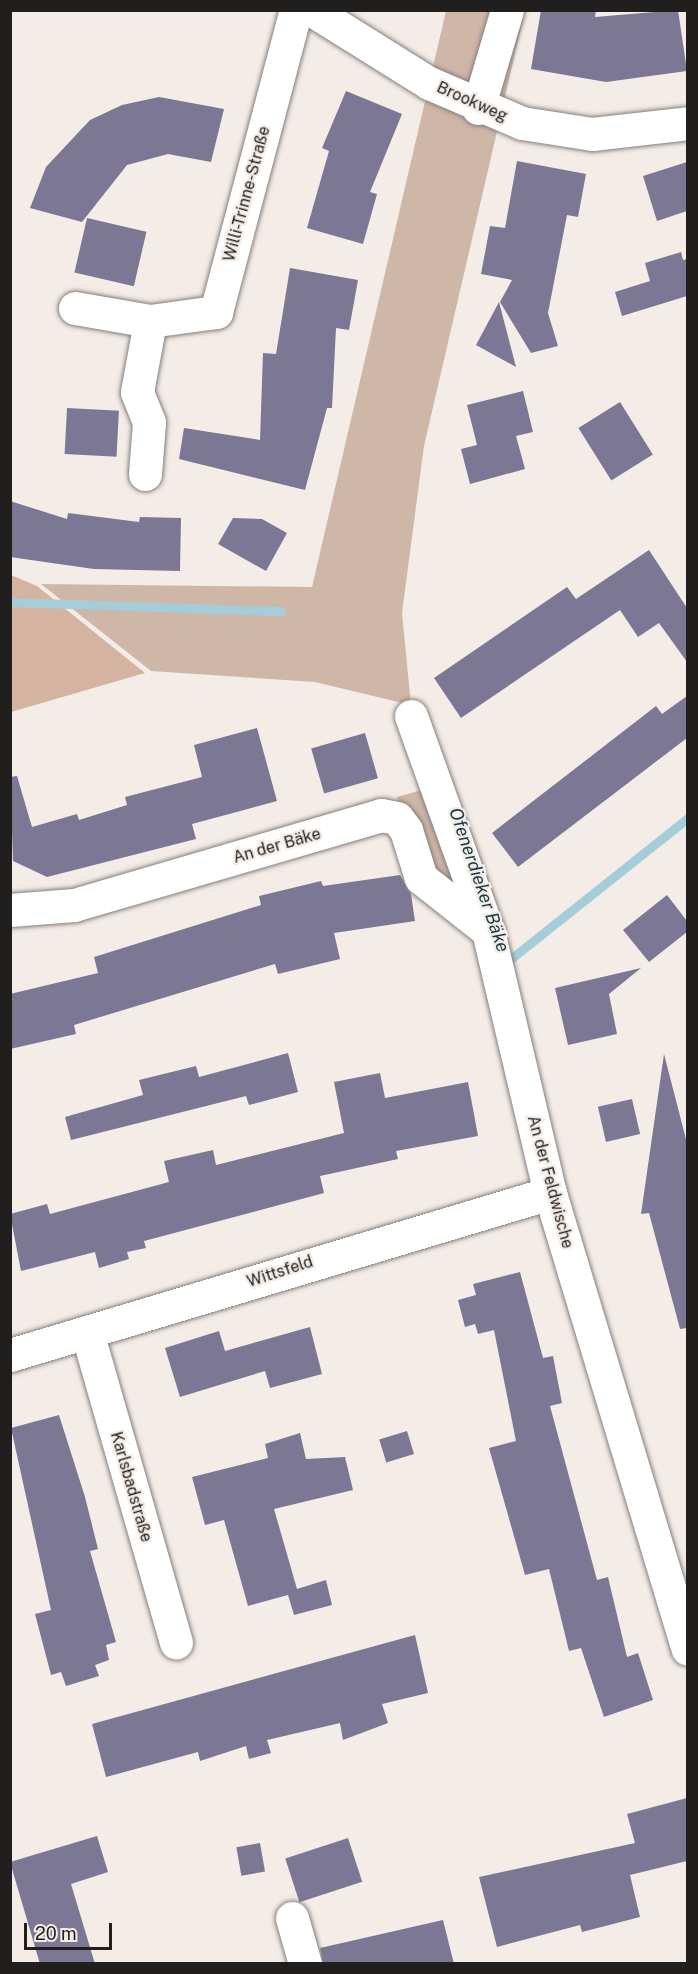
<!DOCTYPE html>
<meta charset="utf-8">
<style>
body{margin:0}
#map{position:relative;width:698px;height:1974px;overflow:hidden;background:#f3ece7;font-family:"Public Sans",sans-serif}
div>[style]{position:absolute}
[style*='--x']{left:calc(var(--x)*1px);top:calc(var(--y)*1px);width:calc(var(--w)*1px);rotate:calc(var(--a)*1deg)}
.green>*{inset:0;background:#cfb7a8}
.forest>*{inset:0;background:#d4b4a0}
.stream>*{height:9px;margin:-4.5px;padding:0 4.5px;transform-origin:4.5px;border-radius:4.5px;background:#a4cdd9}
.building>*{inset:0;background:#7d7796;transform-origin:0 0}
.roads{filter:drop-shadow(0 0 2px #867f7c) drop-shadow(0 0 2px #867f7c)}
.minor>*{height:33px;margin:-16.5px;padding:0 16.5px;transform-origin:16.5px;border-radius:16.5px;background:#fff}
span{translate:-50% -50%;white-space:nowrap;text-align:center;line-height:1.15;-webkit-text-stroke:4.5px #f3ece7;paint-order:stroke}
.street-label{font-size:16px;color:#211f1d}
.water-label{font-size:18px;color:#143b44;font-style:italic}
.frame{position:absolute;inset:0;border:12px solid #211f1d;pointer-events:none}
.scale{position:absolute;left:24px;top:1923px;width:88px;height:27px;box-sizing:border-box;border:3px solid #211f1d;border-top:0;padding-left:8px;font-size:18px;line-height:21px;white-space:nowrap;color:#211f1d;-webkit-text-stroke:4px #f3ece7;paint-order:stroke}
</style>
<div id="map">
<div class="green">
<i style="clip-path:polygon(446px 11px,525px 11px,424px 446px,402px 613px,411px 705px,315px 682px,151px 671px,41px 584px,312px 587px)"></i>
<i style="clip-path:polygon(436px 786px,488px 931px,432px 888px,406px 830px,397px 797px)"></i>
</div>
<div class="forest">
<i style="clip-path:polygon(11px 575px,37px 586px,145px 673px,11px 712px)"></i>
</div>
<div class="stream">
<i style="--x:10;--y:602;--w:271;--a:1.9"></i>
<i style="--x:505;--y:954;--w:8;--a:67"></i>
<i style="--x:508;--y:961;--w:230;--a:-38.5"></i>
</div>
<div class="building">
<i style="clip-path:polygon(541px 10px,596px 10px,595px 17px,678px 10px,687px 71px,606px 82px,531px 69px)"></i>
<i style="clip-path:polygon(346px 91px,402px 114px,370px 192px,377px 194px,363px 244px,307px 228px,329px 151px,322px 148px)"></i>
<i style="clip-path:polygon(159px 97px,224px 109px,211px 162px,168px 154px,127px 165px,82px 222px,30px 208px,46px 167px,90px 120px,122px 105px)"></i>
<i style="clip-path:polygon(517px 161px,586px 174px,578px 217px,567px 215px,548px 313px,558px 346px,531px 353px,500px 302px,512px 280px,481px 274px,490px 226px,505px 228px)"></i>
<i style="clip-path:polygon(687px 162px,687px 211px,657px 221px,643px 176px)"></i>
<i style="left:87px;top:218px;width:61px;height:56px;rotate:13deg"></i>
<i style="clip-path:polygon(681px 252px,683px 260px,687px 259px,687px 296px,622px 316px,615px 292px,650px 281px,645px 263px)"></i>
<i style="clip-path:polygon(290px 268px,358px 280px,349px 330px,336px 328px,332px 408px,327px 408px,305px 490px,179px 459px,184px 428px,260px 440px,263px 353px,276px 354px)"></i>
<i style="clip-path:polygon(499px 302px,516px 367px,476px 345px)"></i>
<i style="clip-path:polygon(523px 391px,533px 432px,516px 436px,525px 469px,470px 484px,461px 449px,477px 445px,467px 405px)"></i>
<i style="left:620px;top:402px;width:62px;height:49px;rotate:58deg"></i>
<i style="left:67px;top:408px;width:52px;height:46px;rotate:3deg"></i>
<i style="clip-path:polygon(10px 501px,67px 519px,68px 513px,139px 522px,140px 517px,181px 518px,180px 571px,94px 569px,10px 557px)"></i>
<i style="clip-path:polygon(233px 518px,262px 519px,287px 533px,266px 571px,218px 544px)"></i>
<i style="clip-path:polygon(649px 550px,687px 608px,687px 662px,659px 623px,638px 637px,620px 610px,461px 718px,434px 678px,567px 587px,576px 599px)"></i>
<i style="clip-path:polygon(687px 696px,687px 738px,518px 867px,492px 833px,656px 706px,662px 714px)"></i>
<i style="clip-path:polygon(257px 728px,277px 801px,192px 824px,196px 839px,47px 877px,13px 861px,10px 777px,17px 776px,32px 827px,77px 814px,79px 820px,127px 805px,125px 797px,202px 777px,194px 745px)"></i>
<i style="left:365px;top:733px;width:47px;height:56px;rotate:74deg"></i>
<i style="clip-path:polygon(400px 875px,411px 894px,415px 921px,334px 933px,340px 959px,278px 974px,275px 964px,74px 1025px,76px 1034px,10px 1049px,10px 994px,98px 973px,94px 957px,261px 905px,259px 896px,321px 881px,323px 886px)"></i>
<i style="clip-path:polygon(667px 895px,687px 921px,687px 932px,649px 962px,623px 930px)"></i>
<i style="clip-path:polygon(641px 968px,609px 994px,617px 1034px,568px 1045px,555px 988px)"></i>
<i style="clip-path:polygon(288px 1053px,298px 1092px,249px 1105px,246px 1096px,71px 1140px,65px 1117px,143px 1095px,139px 1080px,196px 1066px,199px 1077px)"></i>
<i style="clip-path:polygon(664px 1054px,687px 1143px,687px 1328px,680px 1329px,649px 1213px,641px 1214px)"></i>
<i style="clip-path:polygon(380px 1073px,385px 1098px,468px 1082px,478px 1136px,396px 1151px,398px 1159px,320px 1176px,324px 1193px,144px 1241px,146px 1248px,127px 1252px,129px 1259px,99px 1268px,95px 1252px,21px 1271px,10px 1214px,47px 1204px,50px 1214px,169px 1182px,164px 1161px,213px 1150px,216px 1165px,344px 1133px,334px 1082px)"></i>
<i style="left:632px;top:1099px;width:36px;height:35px;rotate:77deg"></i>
<i style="clip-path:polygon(520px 1272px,543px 1358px,553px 1356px,562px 1403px,550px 1406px,597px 1580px,608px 1577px,627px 1657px,638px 1653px,653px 1700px,604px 1717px,581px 1648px,569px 1651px,549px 1569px,525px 1575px,489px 1448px,516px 1441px,494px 1330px,478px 1334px,475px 1324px,465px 1327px,458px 1300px,476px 1295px,473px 1284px)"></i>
<i style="clip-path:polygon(310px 1327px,322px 1374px,270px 1388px,265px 1371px,180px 1397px,165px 1348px,219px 1331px,225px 1351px)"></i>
<i style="clip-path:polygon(59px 1415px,85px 1497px,98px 1549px,90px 1551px,116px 1642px,106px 1645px,109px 1660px,95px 1665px,99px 1676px,66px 1686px,61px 1672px,51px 1675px,35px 1614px,51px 1610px,11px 1428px)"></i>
<i style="left:407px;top:1431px;width:24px;height:29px;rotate:73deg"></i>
<i style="clip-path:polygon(300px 1433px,306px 1459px,345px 1457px,353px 1490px,274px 1509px,297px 1589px,326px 1580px,332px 1605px,294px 1615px,288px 1595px,248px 1606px,224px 1520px,205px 1525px,192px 1477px,268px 1458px,265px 1444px)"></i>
<i style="clip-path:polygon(415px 1635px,428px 1693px,382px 1704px,388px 1723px,343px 1740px,340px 1723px,267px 1740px,271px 1753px,249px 1759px,246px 1746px,200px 1761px,198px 1752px,106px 1777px,92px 1724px)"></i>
<i style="clip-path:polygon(687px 1798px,687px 1861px,630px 1875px,640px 1917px,582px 1932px,580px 1925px,497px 1947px,479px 1877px,635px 1843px,627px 1814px)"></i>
<i style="clip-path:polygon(97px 1836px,108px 1872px,71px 1884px,95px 1964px,40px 1964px,10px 1862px)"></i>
<i style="left:348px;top:1838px;width:46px;height:66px;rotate:72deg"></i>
<i style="left:260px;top:1843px;width:29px;height:24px;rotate:80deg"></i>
<i style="clip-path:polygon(443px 1920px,454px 1964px,323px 1964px,320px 1948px)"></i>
</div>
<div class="roads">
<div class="minor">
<i style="--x:312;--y:10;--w:138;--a:32"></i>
<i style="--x:429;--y:83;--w:101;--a:23.3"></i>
<i style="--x:522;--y:123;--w:71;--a:8.9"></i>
<i style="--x:592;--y:134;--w:97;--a:-6.5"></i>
<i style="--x:478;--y:108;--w:102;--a:-73.5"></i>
<i style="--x:75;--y:308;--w:76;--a:9.8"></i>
<i style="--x:150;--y:321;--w:67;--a:-7.8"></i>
<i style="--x:216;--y:312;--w:312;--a:-75.2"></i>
<i style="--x:145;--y:474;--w:52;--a:-85.6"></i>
<i style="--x:149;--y:422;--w:32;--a:-112"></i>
<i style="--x:137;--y:392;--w:72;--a:-79.6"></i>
<i style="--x:411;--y:716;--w:228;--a:70.3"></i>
<i style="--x:488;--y:931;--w:269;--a:76.7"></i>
<i style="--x:550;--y:1193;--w:476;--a:73.2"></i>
<i style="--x:10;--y:910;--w:64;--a:-4.5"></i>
<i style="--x:74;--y:905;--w:320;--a:-16.3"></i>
<i style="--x:381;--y:815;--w:16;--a:11"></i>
<i style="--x:397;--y:818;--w:15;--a:53"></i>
<i style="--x:406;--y:830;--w:50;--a:72.6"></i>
<i style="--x:421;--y:878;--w:85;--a:38.3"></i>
<i style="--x:87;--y:1332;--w:323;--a:74"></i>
<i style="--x:10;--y:1355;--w:564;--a:-16.7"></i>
<i style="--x:292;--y:1918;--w:48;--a:74.2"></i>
</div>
</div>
<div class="street-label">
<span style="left:472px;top:102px;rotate:24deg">Brookweg</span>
<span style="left:247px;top:194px;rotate:-75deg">Willi-Trinne-Straße</span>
<span style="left:277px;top:846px;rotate:-16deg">An der Bäke</span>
<span style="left:550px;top:1182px;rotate:75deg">An der Feldwische</span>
<span style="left:280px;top:1272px;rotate:-18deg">Wittsfeld</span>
<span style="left:131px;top:1487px;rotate:74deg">Karlsbadstraße</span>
</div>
<div class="water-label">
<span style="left:479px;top:880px;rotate:71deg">Ofenerdieker Bäke</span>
</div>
<div class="frame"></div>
<div class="scale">20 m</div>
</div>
